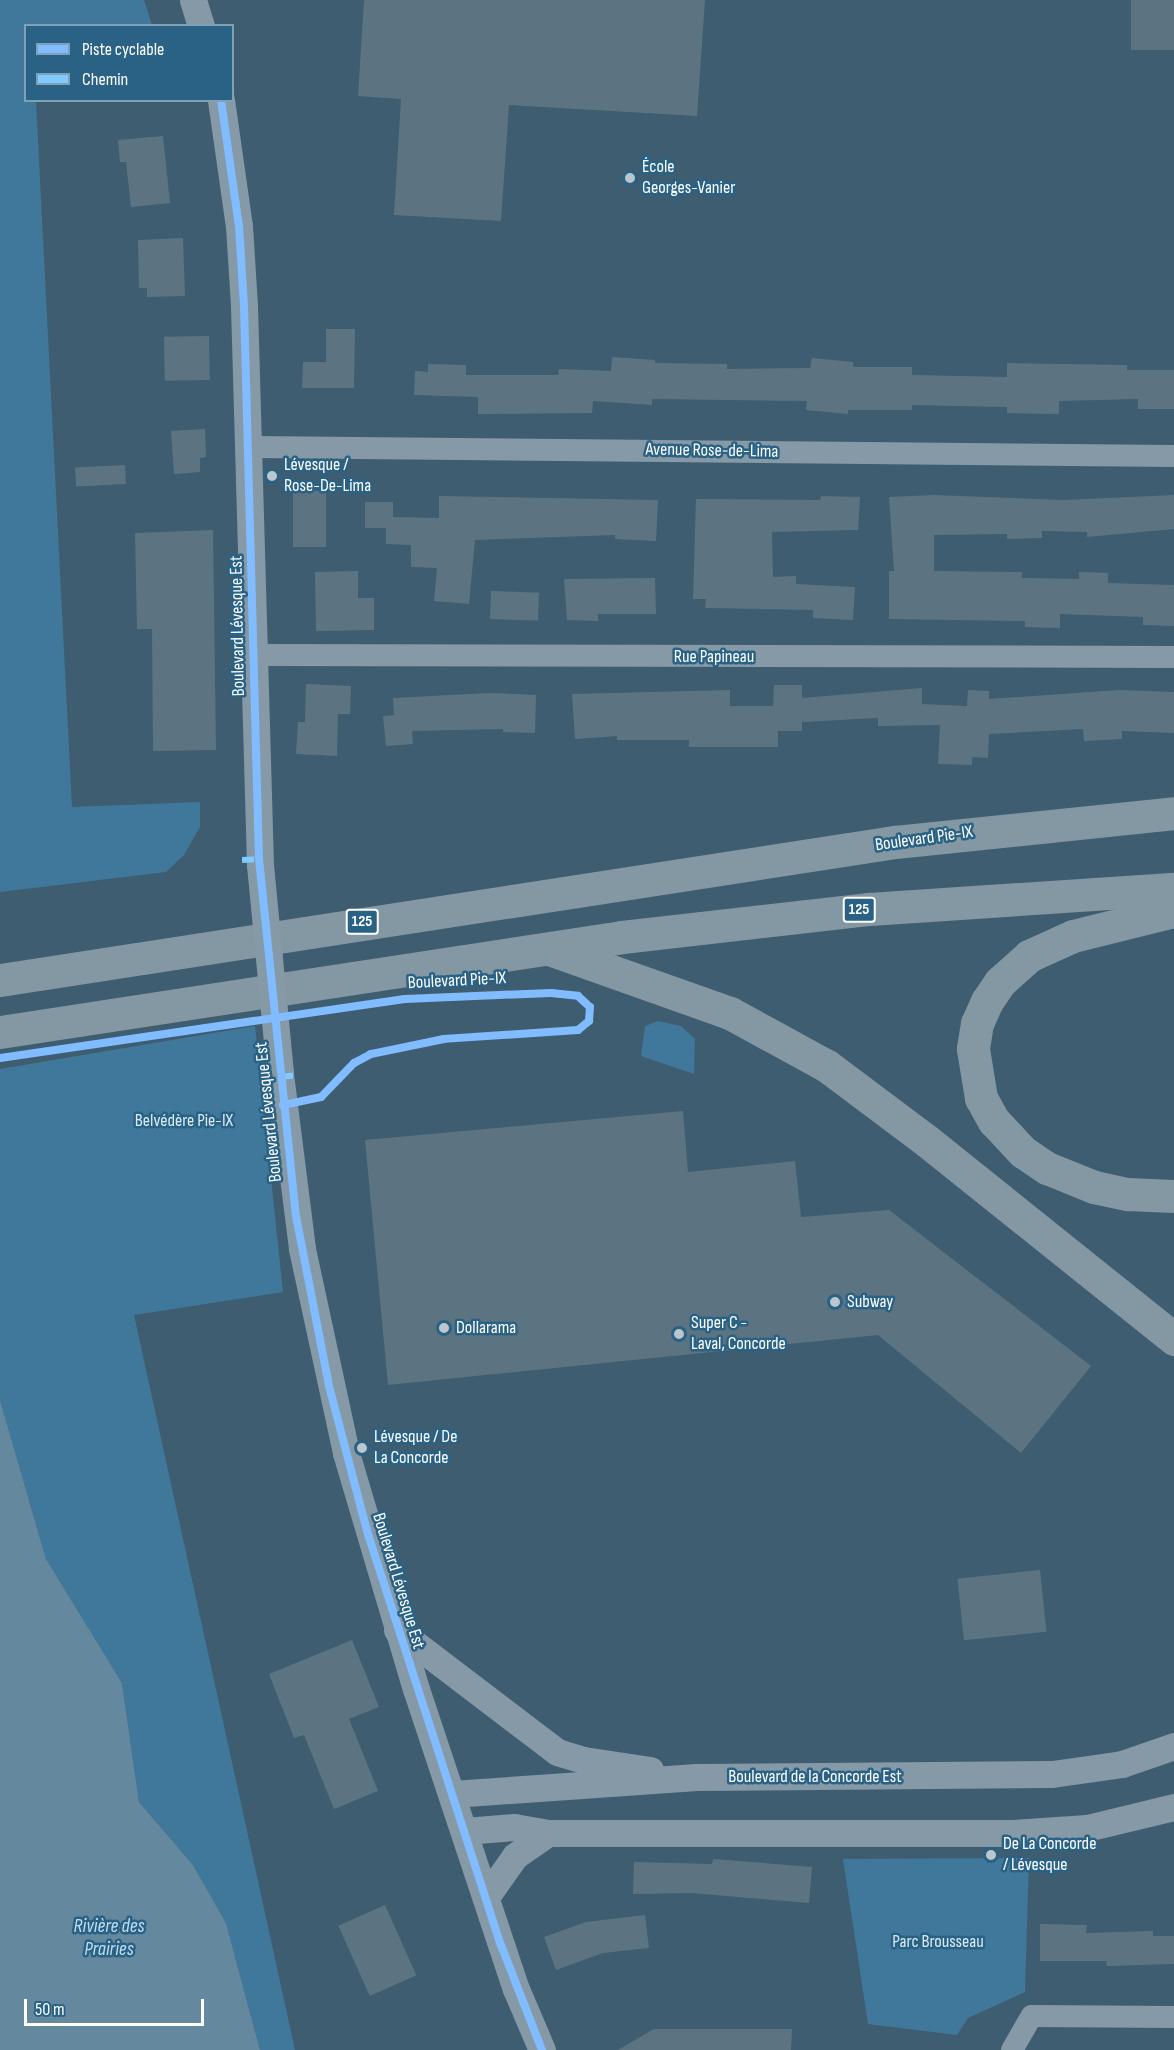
<!DOCTYPE html>
<meta charset="utf-8">
<style>
body{margin:0}
#map{position:relative;width:1174px;height:2050px;overflow:hidden;background:#3f5d70;font-family:"Sofia Sans Condensed",sans-serif}
div>[style]{position:absolute}
[style*='--x']{left:calc(var(--x)*1px);top:calc(var(--y)*1px);width:calc(var(--w)*1px);rotate:calc(var(--a)*1deg)}
.green>*{inset:0;background:#3f789a}
.water>*{inset:0;background:#64889e}
.building>*{inset:0;background:#5c7482;transform-origin:0 0}
.minor>*{height:22px;margin:-11px;padding:0 11px;transform-origin:11px;border-radius:11px;background:#8599a6}
.tertiary>*{height:27px;margin:-13.5px;padding:0 13.5px;transform-origin:13.5px;border-radius:13.5px;background:#8599a6}
.trunk>*{height:33px;margin:-16.5px;padding:0 16.5px;transform-origin:16.5px;border-radius:16.5px;background:#8498a4}
.tertiary-bridge>*{height:27px;margin:-13.5px;padding:0 13.5px;transform-origin:13.5px;border-radius:13.5px;background:#8599a6}
.quiet>*{height:6px;margin-top:-3px;transform-origin:0;background:repeating-linear-gradient(90deg,#80caff 0 12px,transparent 0 18px)}
.cycleway>*{height:8px;margin:-4px;padding:0 4px;transform-origin:4px;border-radius:4px;background:#80bcff}
.dots>*{width:16px;height:16px;translate:-50% -50%;box-sizing:border-box;border:3px solid #2a6285;border-radius:50%}
span{translate:-50% -50%;white-space:nowrap;text-align:center;line-height:1.15;-webkit-text-stroke:5px #2a6285;paint-order:stroke}
.shield-label span{padding:2px 4px;background:#2a6285;border:2px solid;border-radius:4px;-webkit-text-stroke-width:0}
.shield-label{font-size:16px;color:#fff;font-weight:700}
.poi-label{font-size:18px;color:#fff}
.left{translate:0 -50%;text-align:left}
.street-label{font-size:18px;color:#fff}
.park-label{font-size:18px;color:#d9ebf6}
.water-label{font-size:20px;color:#c1deef;font-style:italic}
.legend{position:absolute;left:24px;top:24px;width:210px;height:78px;box-sizing:border-box;background:#2a6285;border:2px solid #7fa1b6;margin:0;padding:8px 10px;list-style:none;font-size:18px;color:#fff}
.legend li{display:flex;align-items:center;gap:12px;height:30px}
.legend b{width:30px;border:2px solid #7fa1b6}
.scale{position:absolute;left:24px;top:1999px;width:180px;height:27px;box-sizing:border-box;border:3px solid #fff;border-top:0;padding-left:8px;font-size:18px;line-height:21px;white-space:nowrap;color:#fff;-webkit-text-stroke:4px #2a6285;paint-order:stroke}
</style>
<div id="map">
<div class="green">
<i style="clip-path:polygon(0 0,144px 0,152px 25px,26px 26px,26px 100px,36px 101px,72px 807px,200px 802px,200px 827px,184px 855px,166px 872px,0 892px)"></i>
<i style="clip-path:polygon(658px 1021px,681px 1026px,695px 1039px,694px 1074px,641px 1056px,645px 1026px)"></i>
<i style="clip-path:polygon(255px 1026px,283px 1292px,134px 1315px,295px 2050px,260px 2050px,226px 1923px,193px 1865px,139px 1802px,122px 1683px,46px 1559px,0 1400px,0 1069px)"></i>
<i style="clip-path:polygon(1029px 1858px,1025px 1992px,968px 2018px,957px 2035px,868px 2024px,843px 1859px)"></i>
</div>
<div class="water">
<i style="clip-path:polygon(0 1400px,46px 1559px,122px 1683px,139px 1802px,193px 1865px,226px 1923px,260px 2050px,0 2050px)"></i>
</div>
<div class="building">
<i style="clip-path:polygon(364px 0,705px 0,697px 116px,509px 105px,501px 221px,394px 215px,401px 99px,358px 96px)"></i>
<i style="left:1131px;top:0;width:43px;height:50px"></i>
<i style="clip-path:polygon(163px 136px,170px 203px,131px 207px,126px 162px,120px 162px,118px 140px)"></i>
<i style="clip-path:polygon(183px 238px,185px 296px,147px 297px,147px 288px,139px 288px,138px 240px)"></i>
<i style="clip-path:polygon(326px 329px,355px 329px,354px 388px,302px 388px,303px 362px,326px 362px)"></i>
<i style="left:209px;top:336px;width:44px;height:45px;rotate:89deg"></i>
<i style="clip-path:polygon(612px 357px,655px 360px,655px 363px,727px 364px,727px 369px,810px 368px,812px 358px,853px 362px,853px 367px,912px 367px,912px 375px,1007px 377px,1007px 363px,1127px 365px,1127px 370px,1174px 370px,1174px 409px,1138px 409px,1138px 399px,1059px 401px,1059px 414px,1007px 413px,1007px 407px,912px 405px,912px 410px,848px 410px,848px 414px,806px 410px,807px 401px,652px 399px,652px 405px,593px 401px,592px 413px,478px 414px,478px 397px,414px 395px,415px 371px,428px 372px,428px 364px,466px 365px,466px 375px,558px 375px,559px 369px,611px 371px)"></i>
<i style="clip-path:polygon(205px 429px,206px 457px,200px 458px,200px 472px,174px 474px,171px 431px)"></i>
<i style="left:125px;top:465px;width:19px;height:50px;rotate:87deg"></i>
<i style="left:293px;top:491px;width:33px;height:56px"></i>
<i style="clip-path:polygon(934px 495px,1064px 500px,1174px 495px,1174px 529px,1087px 537px,1087px 532px,1042px 531px,1042px 538px,1007px 539px,1007px 534px,934px 535px,934px 571px,1022px 572px,1022px 578px,1079px 579px,1079px 572px,1108px 573px,1108px 583px,1174px 585px,1174px 626px,1143px 625px,1143px 617px,1060px 614px,1060px 628px,1025px 627px,1025px 621px,889px 619px,889px 571px,894px 571px,889px 497px)"></i>
<i style="clip-path:polygon(439px 496px,658px 500px,656px 541px,615px 539px,615px 535px,475px 540px,469px 604px,434px 601px,437px 568px,411px 567px,411px 545px,386px 544px,386px 528px,365px 528px,365px 502px,393px 502px,393px 517px,439px 518px)"></i>
<i style="clip-path:polygon(821px 496px,860px 497px,858px 530px,772px 532px,773px 577px,796px 576px,796px 584px,855px 587px,853px 620px,813px 618px,813px 610px,705px 608px,706px 599px,693px 599px,696px 499px,820px 500px)"></i>
<i style="clip-path:polygon(213px 530px,216px 750px,153px 751px,152px 629px,137px 629px,135px 533px)"></i>
<i style="clip-path:polygon(358px 571px,358px 598px,374px 598px,374px 630px,316px 631px,315px 572px)"></i>
<i style="clip-path:polygon(655px 578px,656px 614px,598px 614px,598px 621px,567px 620px,564px 579px)"></i>
<i style="left:491px;top:591px;width:48px;height:28px;rotate:2deg"></i>
<i style="clip-path:polygon(306px 684px,351px 686px,350px 714px,338px 714px,337px 756px,296px 754px,298px 722px,305px 722px)"></i>
<i style="clip-path:polygon(774px 685px,802px 685px,802px 698px,922px 688px,922px 704px,967px 706px,968px 690px,989px 691px,989px 699px,1119px 690px,1174px 692px,1174px 733px,1122px 731px,1122px 739px,1084px 741px,1083px 729px,989px 734px,988px 758px,972px 757px,972px 765px,938px 764px,940px 725px,878px 726px,878px 718px,802px 722px,802px 731px,778px 731px,778px 747px,689px 747px,689px 740px,617px 740px,617px 736px,575px 739px,572px 694px,730px 690px,730px 706px,773px 706px)"></i>
<i style="clip-path:polygon(490px 693px,536px 695px,535px 733px,503px 732px,503px 729px,412px 731px,413px 744px,386px 746px,383px 716px,394px 715px,393px 698px)"></i>
<i style="clip-path:polygon(683px 1111px,688px 1172px,795px 1161px,801px 1217px,889px 1210px,1091px 1366px,1021px 1453px,878px 1335px,388px 1385px,365px 1140px)"></i>
<i style="left:1040px;top:1570px;width:62px;height:83px;rotate:84deg"></i>
<i style="clip-path:polygon(352px 1640px,379px 1707px,349px 1719px,378px 1791px,334px 1809px,304px 1735px,294px 1738px,269px 1674px)"></i>
<i style="clip-path:polygon(713px 1859px,812px 1867px,809px 1903px,691px 1893px,633px 1894px,634px 1862px,712px 1864px)"></i>
<i style="left:385px;top:1905px;width:77px;height:51px;rotate:66deg"></i>
<i style="clip-path:polygon(645px 1915px,649px 1948px,603px 1953px,556px 1970px,544px 1937px,586px 1922px)"></i>
<i style="clip-path:polygon(1040px 1924px,1087px 1925px,1086px 1933px,1153px 1931px,1153px 1936px,1174px 1936px,1174px 1964px,1107px 1966px,1106px 1961px,1040px 1961px)"></i>
<i style="clip-path:polygon(654px 2029px,792px 2029px,791px 2050px,618px 2050px)"></i>
</div>
<div class="minor">
<i style="--x:251;--y:447;--w:923;--a:0.56"></i>
<i style="--x:253;--y:655;--w:921;--a:0.12"></i>
<i style="--x:1012;--y:2050;--w:39;--a:-60"></i>
<i style="--x:1032;--y:2016;--w:142;--a:0.4"></i>
</div>
<div class="tertiary">
<i style="--x:193;--y:0;--w:27;--a:73"></i>
<i style="--x:221;--y:100;--w:127;--a:81.9"></i>
<i style="--x:239;--y:226;--w:80;--a:86.4"></i>
<i style="--x:244;--y:306;--w:559;--a:88.36"></i>
<i style="--x:280;--y:1074;--w:176;--a:82.8"></i>
<i style="--x:302;--y:1249;--w:209;--a:77.8"></i>
<i style="--x:346;--y:1453;--w:246;--a:73.5"></i>
<i style="--x:416;--y:1689;--w:316;--a:71.6"></i>
<i style="--x:516;--y:1989;--w:66;--a:66.9"></i>
<i style="--x:397;--y:1630;--w:201;--a:37.3"></i>
<i style="--x:557;--y:1752;--w:28;--a:17"></i>
<i style="--x:584;--y:1760;--w:67;--a:8.6"></i>
<i style="--x:452;--y:1794;--w:245;--a:-4"></i>
<i style="--x:696;--y:1777;--w:356;--a:-0.5"></i>
<i style="--x:1052;--y:1774;--w:71;--a:-8.1"></i>
<i style="--x:1122;--y:1764;--w:55;--a:-19.1"></i>
<i style="--x:464;--y:1831;--w:50;--a:-4.6"></i>
<i style="--x:514;--y:1827;--w:35;--a:10"></i>
<i style="--x:548;--y:1833;--w:465;--a:0"></i>
<i style="--x:1013;--y:1833;--w:74;--a:-3.9"></i>
<i style="--x:1087;--y:1828;--w:89;--a:-13.6"></i>
<i style="--x:486;--y:1897;--w:50;--a:-54.7"></i>
<i style="--x:515;--y:1856;--w:40;--a:-34.9"></i>
</div>
<div class="trunk">
<i style="--x:1174;--y:911;--w:104;--a:166.1"></i>
<i style="--x:1073;--y:936;--w:48;--a:155.6"></i>
<i style="--x:1029;--y:956;--w:39;--a:138"></i>
<i style="--x:1000;--y:982;--w:23;--a:124"></i>
<i style="--x:987;--y:1001;--w:24;--a:114"></i>
<i style="--x:977;--y:1023;--w:26;--a:99"></i>
<i style="--x:973;--y:1049;--w:50;--a:80.7"></i>
<i style="--x:981;--y:1098;--w:26;--a:61"></i>
<i style="--x:994;--y:1121;--w:42;--a:46.9"></i>
<i style="--x:1023;--y:1152;--w:29;--a:34"></i>
<i style="--x:1047;--y:1168;--w:51;--a:22"></i>
<i style="--x:1094;--y:1187;--w:35;--a:12"></i>
<i style="--x:1128;--y:1194;--w:46;--a:2.5"></i>
<i style="--x:549;--y:949;--w:192;--a:19.5"></i>
<i style="--x:730;--y:1013;--w:111;--a:28.7"></i>
<i style="--x:827;--y:1066;--w:125;--a:36.9"></i>
<i style="--x:927;--y:1141;--w:317;--a:38.7"></i>
<i style="--x:0;--y:980;--w:906;--a:-8.77"></i>
<i style="--x:895;--y:842;--w:281;--a:-5.9"></i>
<i style="--x:0;--y:1032;--w:629;--a:-8.68"></i>
<i style="--x:622;--y:937;--w:249;--a:-6.5"></i>
<i style="--x:869;--y:909;--w:306;--a:-3.8"></i>
</div>
<div class="tertiary-bridge">
<i style="--x:260;--y:865;--w:210;--a:84.5"></i>
</div>
<div class="quiet">
<i style="--x:242;--y:860;--w:17;--a:-3"></i>
<i style="--x:281;--y:1077;--w:17;--a:-7"></i>
</div>
<div class="cycleway">
<i style="--x:221;--y:100;--w:127;--a:81.9"></i>
<i style="--x:239;--y:226;--w:80;--a:86.4"></i>
<i style="--x:244;--y:306;--w:553;--a:88.45"></i>
<i style="--x:259;--y:859;--w:359;--a:84.1"></i>
<i style="--x:296;--y:1216;--w:173;--a:79"></i>
<i style="--x:329;--y:1386;--w:150;--a:75.3"></i>
<i style="--x:367;--y:1531;--w:435;--a:72.1"></i>
<i style="--x:501;--y:1945;--w:113;--a:68.7"></i>
<i style="--x:0;--y:1058;--w:409;--a:-8.3"></i>
<i style="--x:405;--y:999;--w:146;--a:-2.4"></i>
<i style="--x:551;--y:993;--w:27;--a:6"></i>
<i style="--x:578;--y:996;--w:16;--a:43"></i>
<i style="--x:590;--y:1007;--w:14;--a:94"></i>
<i style="--x:589;--y:1021;--w:14;--a:141"></i>
<i style="--x:578;--y:1030;--w:134;--a:176.2"></i>
<i style="--x:444;--y:1039;--w:75;--a:168.4"></i>
<i style="--x:371;--y:1054;--w:19;--a:152"></i>
<i style="--x:354;--y:1063;--w:47;--a:134.1"></i>
<i style="--x:321;--y:1097;--w:39;--a:168"></i>
</div>
<div class="dots">
<i style="left:630px;top:178px;background:#bcc6cd"></i>
<i style="left:272px;top:476px;background:#bcc6cd"></i>
<i style="left:835px;top:1302px;background:#bcc6cd"></i>
<i style="left:444px;top:1328px;background:#bcc6cd"></i>
<i style="left:679px;top:1334px;background:#bcc6cd"></i>
<i style="left:362px;top:1448px;background:#bcc6cd"></i>
<i style="left:991px;top:1855px;background:#bcc6cd"></i>
</div>
<div class="shield-label">
<span style="left:859px;top:910px">125</span>
<span style="left:362px;top:922px">125</span>
</div>
<div class="poi-label">
<span class="left" style="left:642px;top:178px">École<br>Georges-Vanier</span>
<span class="left" style="left:284px;top:476px">Lévesque /<br>Rose-De-Lima</span>
<span class="left" style="left:847px;top:1302px">Subway</span>
<span class="left" style="left:691px;top:1334px">Super C -<br>Laval, Concorde</span>
<span class="left" style="left:456px;top:1328px">Dollarama</span>
<span class="left" style="left:374px;top:1448px">Lévesque / De<br>La Concorde</span>
<span class="left" style="left:1003px;top:1855px">De La Concorde<br>/ Lévesque</span>
</div>
<div class="street-label">
<span style="left:712px;top:451px;rotate:1deg">Avenue Rose-de-Lima</span>
<span style="left:238px;top:626px;rotate:-91deg">Boulevard Lévesque Est</span>
<span style="left:714px;top:657px">Rue Papineau</span>
<span style="left:924px;top:839px;rotate:-8deg">Boulevard Pie-IX</span>
<span style="left:457px;top:981px;rotate:-3deg">Boulevard Pie-IX</span>
<span style="left:269px;top:1112px;rotate:-96deg">Boulevard Lévesque Est</span>
<span style="left:398px;top:1581px;rotate:73deg">Boulevard Lévesque Est</span>
<span style="left:815px;top:1777px">Boulevard de la Concorde Est</span>
</div>
<div class="park-label">
<span style="left:184px;top:1121px">Belvédère Pie-IX</span>
<span style="left:938px;top:1942px">Parc Brousseau</span>
</div>
<div class="water-label">
<span style="left:109px;top:1938px">Rivière des<br>Prairies</span>
</div>
<ul class="legend">
<li><b style="height:8px;background:#80bcff"></b>Piste cyclable</li>
<li><b style="height:8px;background:#80caff"></b>Chemin</li>
</ul>
<div class="scale">50 m</div>
</div>
